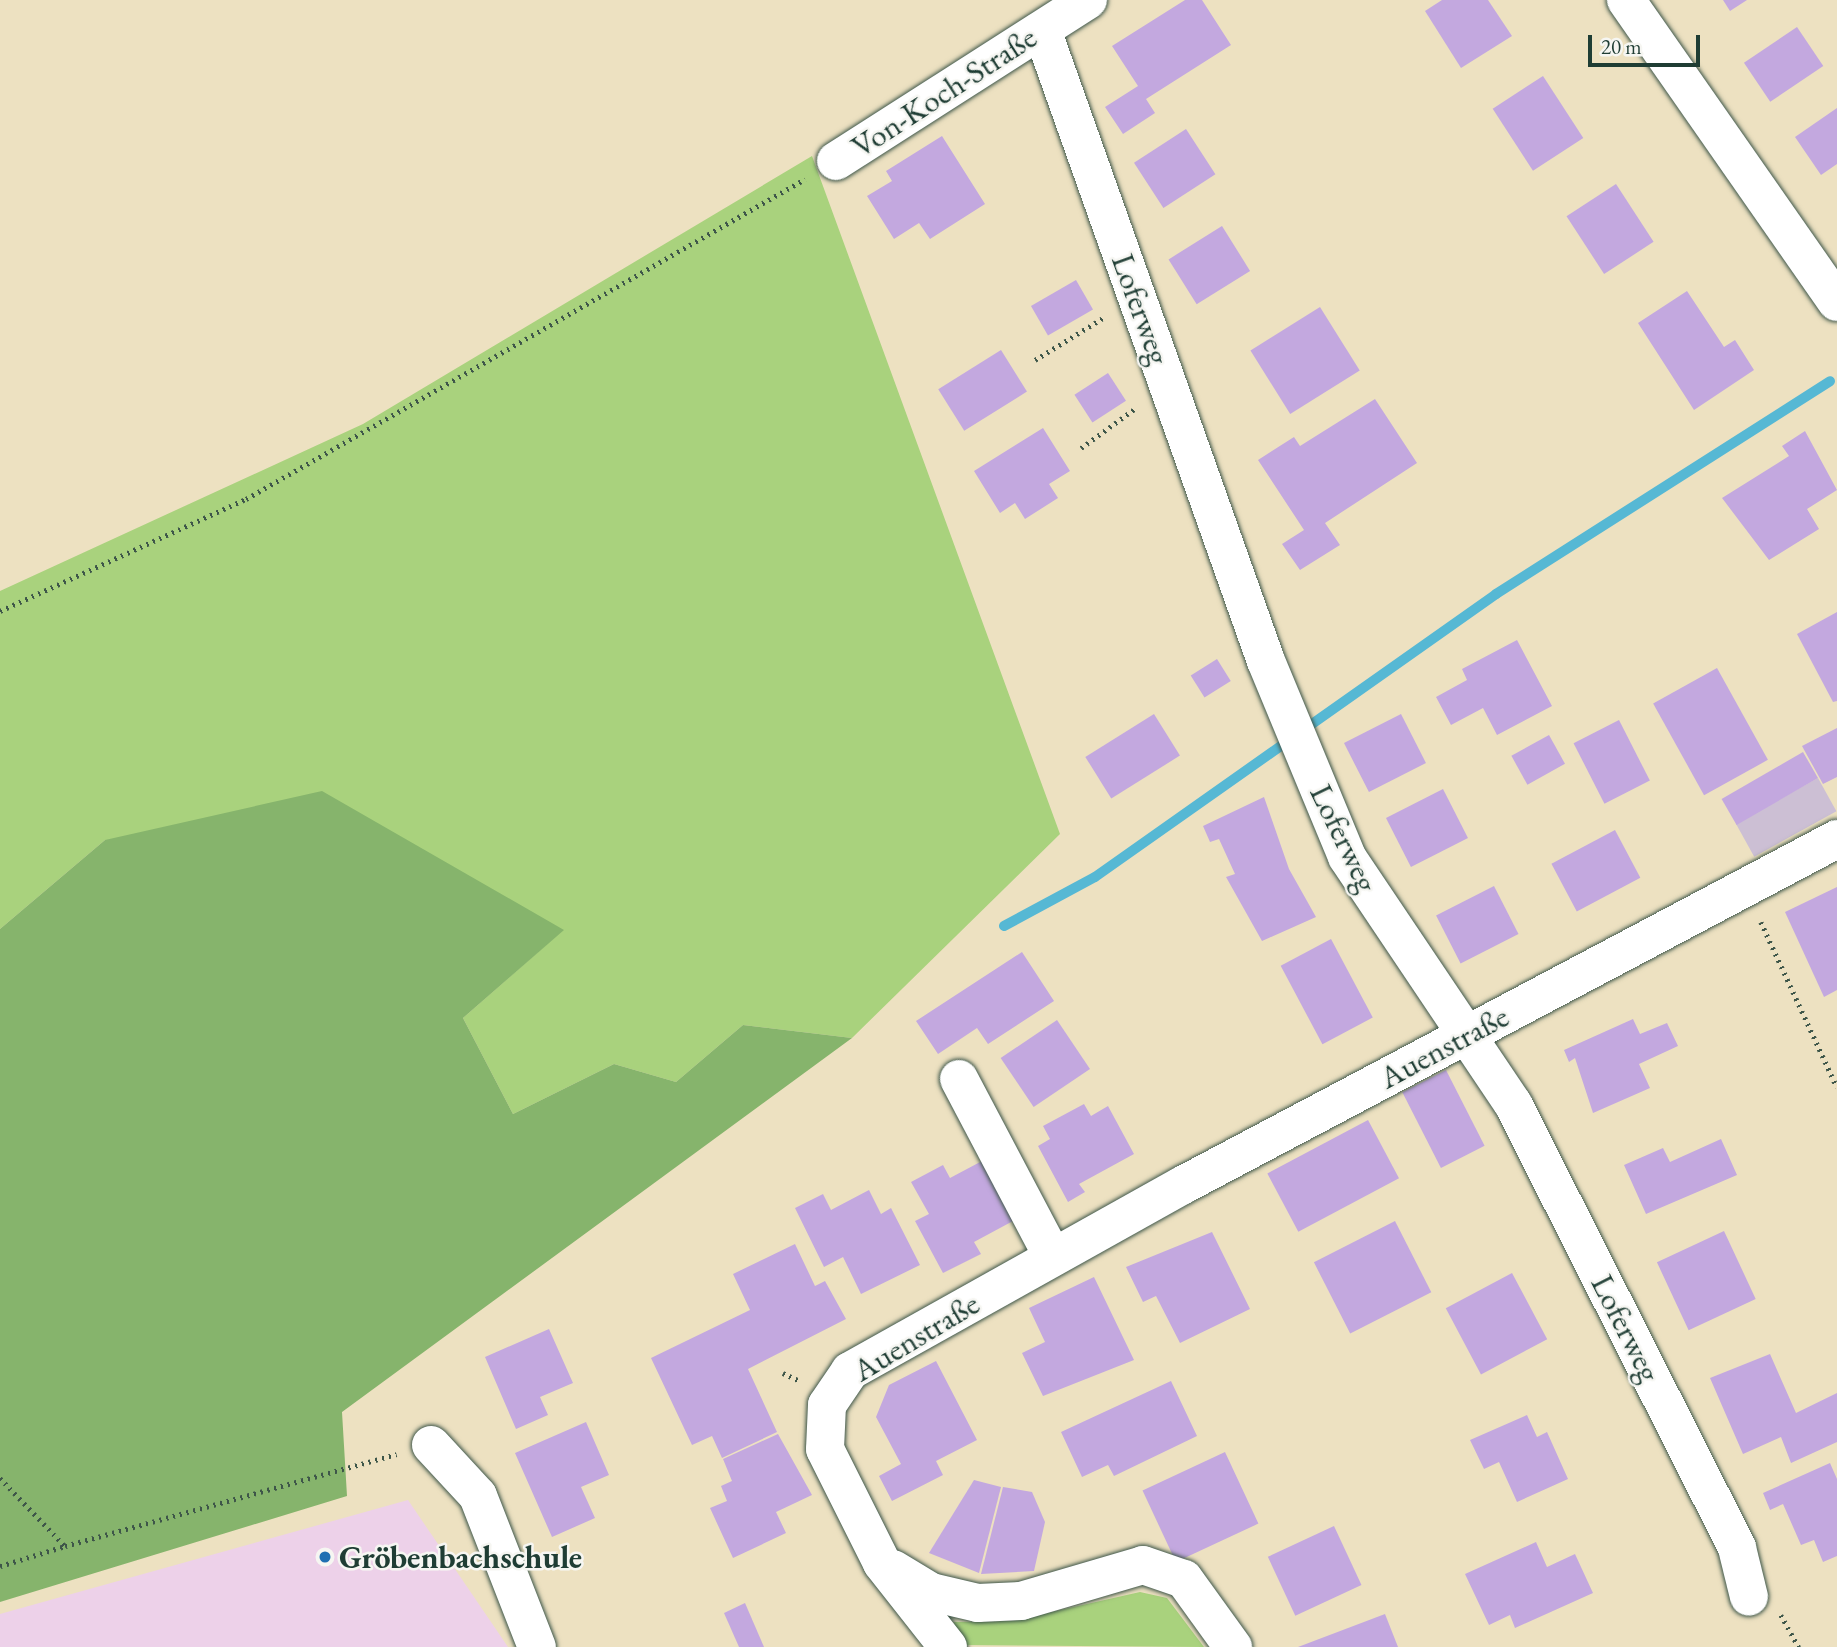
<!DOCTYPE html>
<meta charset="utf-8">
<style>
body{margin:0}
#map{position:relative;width:1837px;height:1647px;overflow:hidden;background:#ede1c1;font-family:"EB Garamond",serif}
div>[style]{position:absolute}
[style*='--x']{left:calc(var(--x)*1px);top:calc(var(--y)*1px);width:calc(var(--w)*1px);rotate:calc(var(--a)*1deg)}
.built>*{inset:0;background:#edd1e9}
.industrial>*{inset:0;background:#ccbfd4;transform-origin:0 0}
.green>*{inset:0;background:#a9d27d}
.forest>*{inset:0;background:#86b46c}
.stream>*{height:10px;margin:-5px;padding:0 5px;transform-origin:5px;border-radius:5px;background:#56b8d4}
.building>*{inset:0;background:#c3a8df;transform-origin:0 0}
.path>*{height:4.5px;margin-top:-2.25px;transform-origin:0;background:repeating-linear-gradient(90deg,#3e5649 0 2px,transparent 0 7px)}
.roads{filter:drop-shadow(0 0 2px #3e5649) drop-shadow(0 0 2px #3e5649)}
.minor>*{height:38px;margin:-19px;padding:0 19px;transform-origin:19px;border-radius:19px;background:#fff}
.dots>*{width:19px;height:19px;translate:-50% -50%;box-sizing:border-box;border:4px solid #f6f6f2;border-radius:50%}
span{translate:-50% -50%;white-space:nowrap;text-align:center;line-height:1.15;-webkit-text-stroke:5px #f6f6f2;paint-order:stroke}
.street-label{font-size:32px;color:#1f3d34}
.poi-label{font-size:32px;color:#1f3d34;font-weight:700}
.left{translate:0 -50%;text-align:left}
.scale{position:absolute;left:1588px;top:35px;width:112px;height:32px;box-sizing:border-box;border:4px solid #1f3d34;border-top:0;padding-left:9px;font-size:21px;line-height:24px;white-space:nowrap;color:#1f3d34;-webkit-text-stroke:5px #f6f6f2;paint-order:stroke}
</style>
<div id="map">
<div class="built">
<i style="clip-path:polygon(408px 1500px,508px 1647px,0 1647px,0 1614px)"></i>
</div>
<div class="industrial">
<i style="left:1818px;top:778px;width:38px;height:94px;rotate:61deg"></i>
</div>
<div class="green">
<i style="clip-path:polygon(812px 156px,1060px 834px,852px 1038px,743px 1025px,676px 1082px,614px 1064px,513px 1114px,463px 1018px,563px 930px,105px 840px,0 929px,0 591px,363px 424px)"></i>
<i style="clip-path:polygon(1140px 1592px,1167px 1598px,1204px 1647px,957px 1645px,954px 1622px,1011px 1621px)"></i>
</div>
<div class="forest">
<i style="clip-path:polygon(322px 791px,564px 930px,463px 1018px,513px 1114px,614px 1064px,676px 1082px,743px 1025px,852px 1038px,342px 1412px,347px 1496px,0 1602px,0 929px,105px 840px)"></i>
</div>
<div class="stream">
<i style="--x:1004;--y:926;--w:103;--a:-28.3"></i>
<i style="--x:1095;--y:877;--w:491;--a:-35.2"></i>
<i style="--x:1496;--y:594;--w:396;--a:-32.5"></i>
</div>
<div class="building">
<i style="clip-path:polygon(1185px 0,1202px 0,1231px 45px,1146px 99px,1155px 113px,1123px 134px,1105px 107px,1138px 86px,1112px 46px)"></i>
<i style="clip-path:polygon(1442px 0,1488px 0,1512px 36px,1461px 68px,1425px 11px)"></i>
<i style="clip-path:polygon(1723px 0,1747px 0,1730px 11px)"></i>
<i style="left:1797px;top:27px;width:47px;height:64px;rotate:56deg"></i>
<i style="left:1543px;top:76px;width:74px;height:60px;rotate:57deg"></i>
<i style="clip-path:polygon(1837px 108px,1837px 164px,1821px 175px,1795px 137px)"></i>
<i style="left:1186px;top:129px;width:54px;height:62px;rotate:57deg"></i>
<i style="clip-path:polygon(942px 136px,985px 204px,930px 239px,919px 223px,894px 239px,867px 196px,892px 181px,886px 171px)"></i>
<i style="left:1616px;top:184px;width:69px;height:59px;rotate:57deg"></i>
<i style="left:1222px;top:226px;width:53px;height:63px;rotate:58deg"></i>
<i style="left:1076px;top:280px;width:34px;height:52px;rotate:60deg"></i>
<i style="clip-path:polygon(1687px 291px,1724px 347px,1735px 340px,1754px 370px,1694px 410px,1638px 323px)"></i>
<i style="left:1320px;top:307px;width:75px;height:82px;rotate:58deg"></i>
<i style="left:1001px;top:350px;width:49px;height:74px;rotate:58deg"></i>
<i style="left:1108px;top:373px;width:33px;height:40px;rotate:57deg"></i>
<i style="clip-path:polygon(1375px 399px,1417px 463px,1325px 523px,1340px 545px,1300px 570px,1282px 544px,1304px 530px,1258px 460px,1294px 437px,1300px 446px)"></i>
<i style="clip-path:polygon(1043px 428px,1070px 471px,1049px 484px,1058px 498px,1025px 519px,1015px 503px,1000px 513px,974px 471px)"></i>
<i style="clip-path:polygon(1805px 431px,1837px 490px,1807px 509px,1819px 529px,1769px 560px,1722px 498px,1789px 456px,1782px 446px)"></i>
<i style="clip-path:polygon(1837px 612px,1837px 701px,1833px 702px,1797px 634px)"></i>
<i style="clip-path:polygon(1517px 640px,1552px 706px,1497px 735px,1483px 708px,1451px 725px,1436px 697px,1467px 680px,1462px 669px)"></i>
<i style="left:1217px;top:659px;width:26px;height:31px;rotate:58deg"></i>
<i style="left:1717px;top:668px;width:105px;height:73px;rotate:61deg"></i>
<i style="left:1154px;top:714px;width:49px;height:81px;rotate:58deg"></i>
<i style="left:1401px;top:714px;width:55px;height:64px;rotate:63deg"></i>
<i style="left:1619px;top:720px;width:68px;height:51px;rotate:63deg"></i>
<i style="clip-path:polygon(1837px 728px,1837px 777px,1823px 784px,1802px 746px)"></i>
<i style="left:1549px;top:735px;width:33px;height:43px;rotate:61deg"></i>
<i style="left:1803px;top:752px;width:30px;height:94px;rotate:60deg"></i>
<i style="left:1443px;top:789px;width:55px;height:64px;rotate:63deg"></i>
<i style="clip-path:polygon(1264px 797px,1289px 869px,1316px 917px,1262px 941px,1226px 877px,1235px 874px,1219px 839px,1210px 842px,1203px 826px)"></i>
<i style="left:1615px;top:830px;width:54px;height:72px;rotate:62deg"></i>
<i style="left:1494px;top:886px;width:54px;height:65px;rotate:63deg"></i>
<i style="clip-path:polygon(1837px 887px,1837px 990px,1824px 997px,1785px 912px)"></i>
<i style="left:1331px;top:939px;width:89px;height:57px;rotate:62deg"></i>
<i style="clip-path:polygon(1022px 952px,1054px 1001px,988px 1044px,977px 1028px,938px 1054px,916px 1021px)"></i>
<i style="clip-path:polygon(1633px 1019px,1640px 1034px,1667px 1023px,1678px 1046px,1639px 1064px,1650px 1088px,1593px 1113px,1575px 1058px,1569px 1062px,1564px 1050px)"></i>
<i style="left:1057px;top:1020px;width:59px;height:68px;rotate:56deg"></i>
<i style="left:1446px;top:1070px;width:85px;height:49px;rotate:63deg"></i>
<i style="clip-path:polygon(1084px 1104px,1091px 1116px,1108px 1106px,1134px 1154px,1079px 1184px,1085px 1192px,1068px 1202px,1038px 1146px,1050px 1139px,1043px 1126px)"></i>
<i style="left:1368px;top:1120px;width:66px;height:114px;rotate:62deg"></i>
<i style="clip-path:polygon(1721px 1139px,1737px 1175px,1646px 1214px,1624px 1165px,1663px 1148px,1670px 1162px)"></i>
<i style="clip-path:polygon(982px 1161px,1013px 1221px,974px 1242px,981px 1254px,943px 1273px,915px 1221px,929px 1214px,911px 1182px,943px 1165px,950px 1178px)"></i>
<i style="clip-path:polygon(869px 1190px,881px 1214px,891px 1208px,920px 1265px,861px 1294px,843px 1257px,824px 1267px,795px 1208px,823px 1194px,831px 1210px)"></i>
<i style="left:1395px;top:1221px;width:80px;height:91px;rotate:63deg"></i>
<i style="left:1724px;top:1231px;width:75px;height:74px;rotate:65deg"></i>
<i style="clip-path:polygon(1212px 1232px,1250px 1309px,1180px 1343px,1156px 1296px,1143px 1302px,1126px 1267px)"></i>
<i style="clip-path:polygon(795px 1244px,815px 1286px,825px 1281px,846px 1319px,748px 1369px,777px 1432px,722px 1458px,712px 1436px,692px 1445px,651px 1358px,750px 1310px,733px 1274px)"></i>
<i style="left:1512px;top:1273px;width:75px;height:75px;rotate:62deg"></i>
<i style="clip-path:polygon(1094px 1277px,1134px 1360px,1043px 1396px,1022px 1353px,1045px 1342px,1029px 1308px)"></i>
<i style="clip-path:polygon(549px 1329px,573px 1383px,540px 1397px,548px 1415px,516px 1429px,485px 1357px)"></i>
<i style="clip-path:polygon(1770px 1354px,1796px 1413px,1837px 1393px,1837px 1442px,1791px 1463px,1781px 1437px,1743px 1454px,1710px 1378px)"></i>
<i style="clip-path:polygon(936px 1361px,977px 1440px,936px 1461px,943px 1475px,892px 1501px,879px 1476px,901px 1464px,876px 1417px,889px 1385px)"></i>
<i style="clip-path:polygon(1171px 1381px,1197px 1436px,1114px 1476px,1108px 1465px,1082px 1477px,1061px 1432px)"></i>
<i style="clip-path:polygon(1527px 1415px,1537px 1437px,1547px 1432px,1568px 1479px,1517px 1502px,1499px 1462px,1484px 1469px,1470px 1440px)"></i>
<i style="clip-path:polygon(586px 1422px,609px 1475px,581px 1487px,595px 1518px,552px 1537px,515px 1453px)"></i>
<i style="clip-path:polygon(778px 1434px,812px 1495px,776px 1512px,786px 1533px,733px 1558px,710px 1508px,727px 1501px,721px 1486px,732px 1481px,723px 1459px)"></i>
<i style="left:1225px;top:1452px;width:79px;height:91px;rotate:65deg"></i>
<i style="clip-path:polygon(1830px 1463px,1837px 1479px,1837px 1556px,1823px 1562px,1814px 1540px,1801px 1545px,1783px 1504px,1770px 1510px,1763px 1493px)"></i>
<i style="clip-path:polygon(974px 1480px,1001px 1487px,979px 1573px,929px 1553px)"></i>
<i style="clip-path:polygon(1003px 1487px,1032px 1492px,1045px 1522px,1034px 1571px,981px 1574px)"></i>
<i style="left:1334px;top:1526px;width:65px;height:73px;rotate:65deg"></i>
<i style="clip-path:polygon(1536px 1542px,1547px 1567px,1575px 1554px,1593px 1593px,1515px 1628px,1510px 1615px,1489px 1625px,1465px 1574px)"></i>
<i style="clip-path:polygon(745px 1603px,764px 1647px,739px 1647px,724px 1613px)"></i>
<i style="clip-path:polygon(1385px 1614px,1398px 1647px,1298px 1647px)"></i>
</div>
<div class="path">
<i style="--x:1035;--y:360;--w:80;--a:-31.7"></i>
<i style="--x:1081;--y:448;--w:69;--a:-36.2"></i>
<i style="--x:0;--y:611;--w:270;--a:-24.5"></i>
<i style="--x:246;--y:499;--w:644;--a:-29.79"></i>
<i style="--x:1761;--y:922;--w:182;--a:65.3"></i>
<i style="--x:783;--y:1373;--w:17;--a:25"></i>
<i style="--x:0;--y:1478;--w:94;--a:46.3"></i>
<i style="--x:65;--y:1546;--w:344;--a:-15.5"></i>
<i style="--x:0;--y:1566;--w:68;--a:-17.1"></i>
<i style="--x:1781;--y:1615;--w:37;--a:61"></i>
</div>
<div class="roads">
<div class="minor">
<i style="--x:1626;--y:0;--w:368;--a:55.1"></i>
<i style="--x:1042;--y:30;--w:670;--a:70.46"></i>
<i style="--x:1266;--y:661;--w:212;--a:67.5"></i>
<i style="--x:1347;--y:857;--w:298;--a:56.1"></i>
<i style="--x:1513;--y:1104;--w:497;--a:63.2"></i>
<i style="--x:1737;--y:1548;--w:50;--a:76.2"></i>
<i style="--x:836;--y:161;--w:299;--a:-32.6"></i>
<i style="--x:959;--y:1079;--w:201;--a:62.2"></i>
<i style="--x:431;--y:1445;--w:69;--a:47.3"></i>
<i style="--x:478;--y:1496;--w:162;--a:68.7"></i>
<i style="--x:893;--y:1569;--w:44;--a:31.2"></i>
<i style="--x:931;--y:1592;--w:48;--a:13.2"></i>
<i style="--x:978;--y:1603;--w:43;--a:-2.7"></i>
<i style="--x:1021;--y:1601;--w:127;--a:-16.4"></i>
<i style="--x:1143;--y:1565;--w:43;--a:18.9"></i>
<i style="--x:1184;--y:1579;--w:84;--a:54.2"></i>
<i style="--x:948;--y:1647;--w:107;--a:-128.2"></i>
<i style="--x:882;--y:1563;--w:127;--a:-116.6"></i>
<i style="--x:825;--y:1449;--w:44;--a:-87.4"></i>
<i style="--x:827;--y:1405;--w:41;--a:-55.9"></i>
<i style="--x:850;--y:1371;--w:381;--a:-29.2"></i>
<i style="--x:1183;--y:1185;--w:740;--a:-27.88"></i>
</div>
</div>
<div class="dots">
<i style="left:325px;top:1557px;background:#1f6fb2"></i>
</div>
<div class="street-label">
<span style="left:944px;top:92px;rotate:-33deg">Von-Koch-Straße</span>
<span style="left:1141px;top:309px;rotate:70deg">Loferweg</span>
<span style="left:1344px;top:838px;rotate:64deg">Loferweg</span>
<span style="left:1444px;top:1047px;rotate:-28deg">Auenstraße</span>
<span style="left:1626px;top:1328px;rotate:63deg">Loferweg</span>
<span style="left:916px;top:1337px;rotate:-31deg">Auenstraße</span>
</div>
<div class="poi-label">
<span class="left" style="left:339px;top:1557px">Gröbenbachschule</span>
</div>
<div class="scale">20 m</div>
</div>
